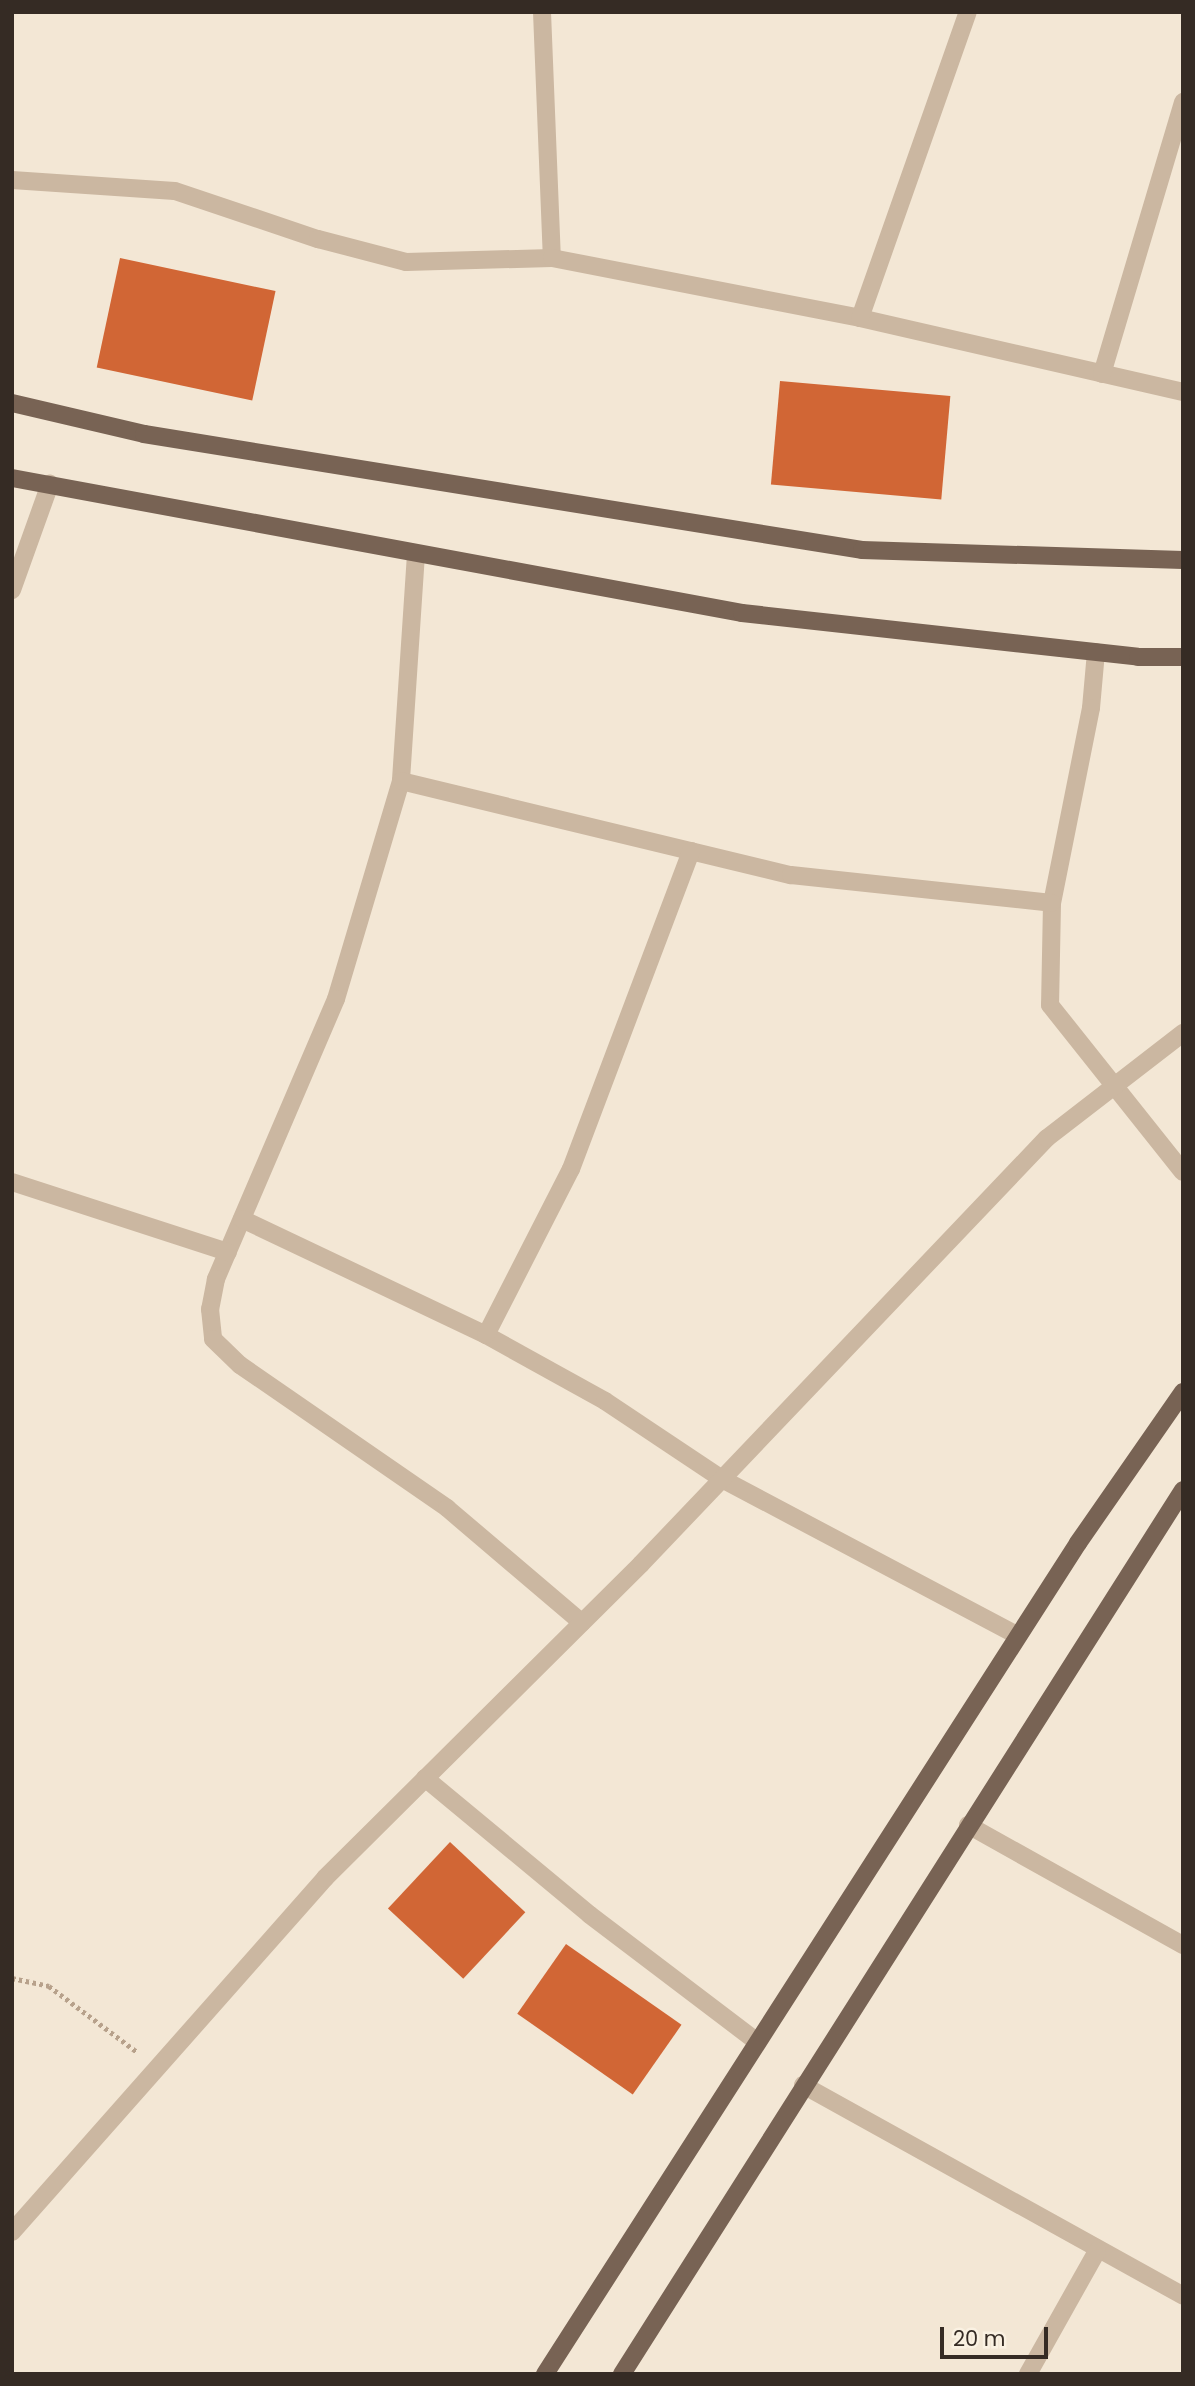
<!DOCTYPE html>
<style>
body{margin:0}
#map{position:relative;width:1195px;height:2386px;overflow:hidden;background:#f3e7d5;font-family:Poppins,sans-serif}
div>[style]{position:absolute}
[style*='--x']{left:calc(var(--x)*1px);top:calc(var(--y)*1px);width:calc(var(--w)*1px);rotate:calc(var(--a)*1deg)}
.building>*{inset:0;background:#d16635;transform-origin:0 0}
.path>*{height:4.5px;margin-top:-2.25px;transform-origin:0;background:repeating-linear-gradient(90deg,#b7a18b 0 3.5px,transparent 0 7px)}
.minor>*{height:18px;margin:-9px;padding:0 9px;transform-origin:9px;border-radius:9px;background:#cbb7a1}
.major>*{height:18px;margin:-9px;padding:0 9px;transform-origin:9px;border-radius:9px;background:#786354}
span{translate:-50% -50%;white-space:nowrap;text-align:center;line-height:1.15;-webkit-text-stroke:6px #faf1e2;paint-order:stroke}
.frame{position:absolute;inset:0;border:14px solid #352b24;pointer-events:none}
.scale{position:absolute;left:940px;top:2327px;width:108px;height:32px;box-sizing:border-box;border:4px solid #352b24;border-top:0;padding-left:9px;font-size:21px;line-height:24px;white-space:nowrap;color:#352b24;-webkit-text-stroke:5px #faf1e2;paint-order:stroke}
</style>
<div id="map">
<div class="building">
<i style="left:120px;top:258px;width:159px;height:112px;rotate:12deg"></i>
<i style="left:780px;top:381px;width:171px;height:104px;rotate:5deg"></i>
<i style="left:450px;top:1842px;width:103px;height:91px;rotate:43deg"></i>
<i style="left:566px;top:1944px;width:141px;height:85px;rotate:35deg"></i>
</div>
<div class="path">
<i style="--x:12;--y:1978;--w:38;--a:12"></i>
<i style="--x:49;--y:1986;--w:109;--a:36.8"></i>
</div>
<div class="minor">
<i style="--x:542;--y:12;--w:246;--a:87.7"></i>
<i style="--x:12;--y:180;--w:163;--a:3.9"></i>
<i style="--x:175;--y:191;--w:151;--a:18.6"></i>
<i style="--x:318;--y:239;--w:91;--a:14.6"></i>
<i style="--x:406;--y:262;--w:146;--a:-1.6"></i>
<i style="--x:552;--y:258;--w:314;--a:11"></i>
<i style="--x:860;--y:318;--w:331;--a:12.9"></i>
<i style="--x:860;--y:318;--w:324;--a:-70.6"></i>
<i style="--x:1102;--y:374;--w:284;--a:-73.4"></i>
<i style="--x:416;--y:554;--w:227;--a:93.8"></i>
<i style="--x:401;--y:781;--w:227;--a:106.6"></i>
<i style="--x:336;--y:999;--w:305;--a:113.2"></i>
<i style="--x:216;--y:1279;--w:31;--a:101"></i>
<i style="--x:210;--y:1309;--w:30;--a:84"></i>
<i style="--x:213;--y:1339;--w:37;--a:44"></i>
<i style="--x:240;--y:1365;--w:252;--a:34.6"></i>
<i style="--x:447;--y:1508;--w:177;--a:40.4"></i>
<i style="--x:12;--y:590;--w:113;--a:-70.3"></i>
<i style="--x:1096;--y:652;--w:56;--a:95.1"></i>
<i style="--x:1091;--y:708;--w:199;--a:101.3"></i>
<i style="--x:1052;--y:903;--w:102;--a:91.1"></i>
<i style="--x:1050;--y:1005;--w:213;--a:51.5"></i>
<i style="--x:401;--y:781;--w:401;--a:13.6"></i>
<i style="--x:791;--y:875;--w:262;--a:6.1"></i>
<i style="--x:12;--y:1182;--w:227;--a:18"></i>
<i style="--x:242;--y:1219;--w:270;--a:25.4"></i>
<i style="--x:486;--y:1335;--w:136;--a:29"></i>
<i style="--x:605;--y:1401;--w:141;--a:33.7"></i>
<i style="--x:722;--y:1479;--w:335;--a:27.9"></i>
<i style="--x:486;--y:1335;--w:186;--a:-62.9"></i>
<i style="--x:571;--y:1169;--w:340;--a:-69.3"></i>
<i style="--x:425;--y:1778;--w:214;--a:39.7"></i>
<i style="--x:590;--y:1915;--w:208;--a:37.2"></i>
<i style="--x:968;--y:1825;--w:246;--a:29.2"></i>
<i style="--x:803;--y:2085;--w:435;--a:29"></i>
<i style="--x:12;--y:2232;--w:473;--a:-48.5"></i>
<i style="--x:325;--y:1878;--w:445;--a:-44.8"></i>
<i style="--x:641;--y:1564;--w:588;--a:-46.38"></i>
<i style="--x:1047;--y:1138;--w:172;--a:-37.7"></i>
<i style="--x:1028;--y:2374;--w:141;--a:-60.7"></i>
</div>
<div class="major">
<i style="--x:12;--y:403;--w:136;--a:13.2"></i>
<i style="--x:144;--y:434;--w:727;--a:9.18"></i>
<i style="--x:862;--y:550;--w:321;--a:1.8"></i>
<i style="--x:12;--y:478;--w:742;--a:10.48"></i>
<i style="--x:742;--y:613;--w:398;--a:6.3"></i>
<i style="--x:1138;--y:657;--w:45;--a:0"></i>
<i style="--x:545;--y:2374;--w:987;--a:-57.32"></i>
<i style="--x:1078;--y:1543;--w:184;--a:-55.2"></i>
<i style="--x:622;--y:2374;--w:1047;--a:-57.6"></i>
</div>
<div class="frame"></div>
<div class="scale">20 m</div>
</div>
